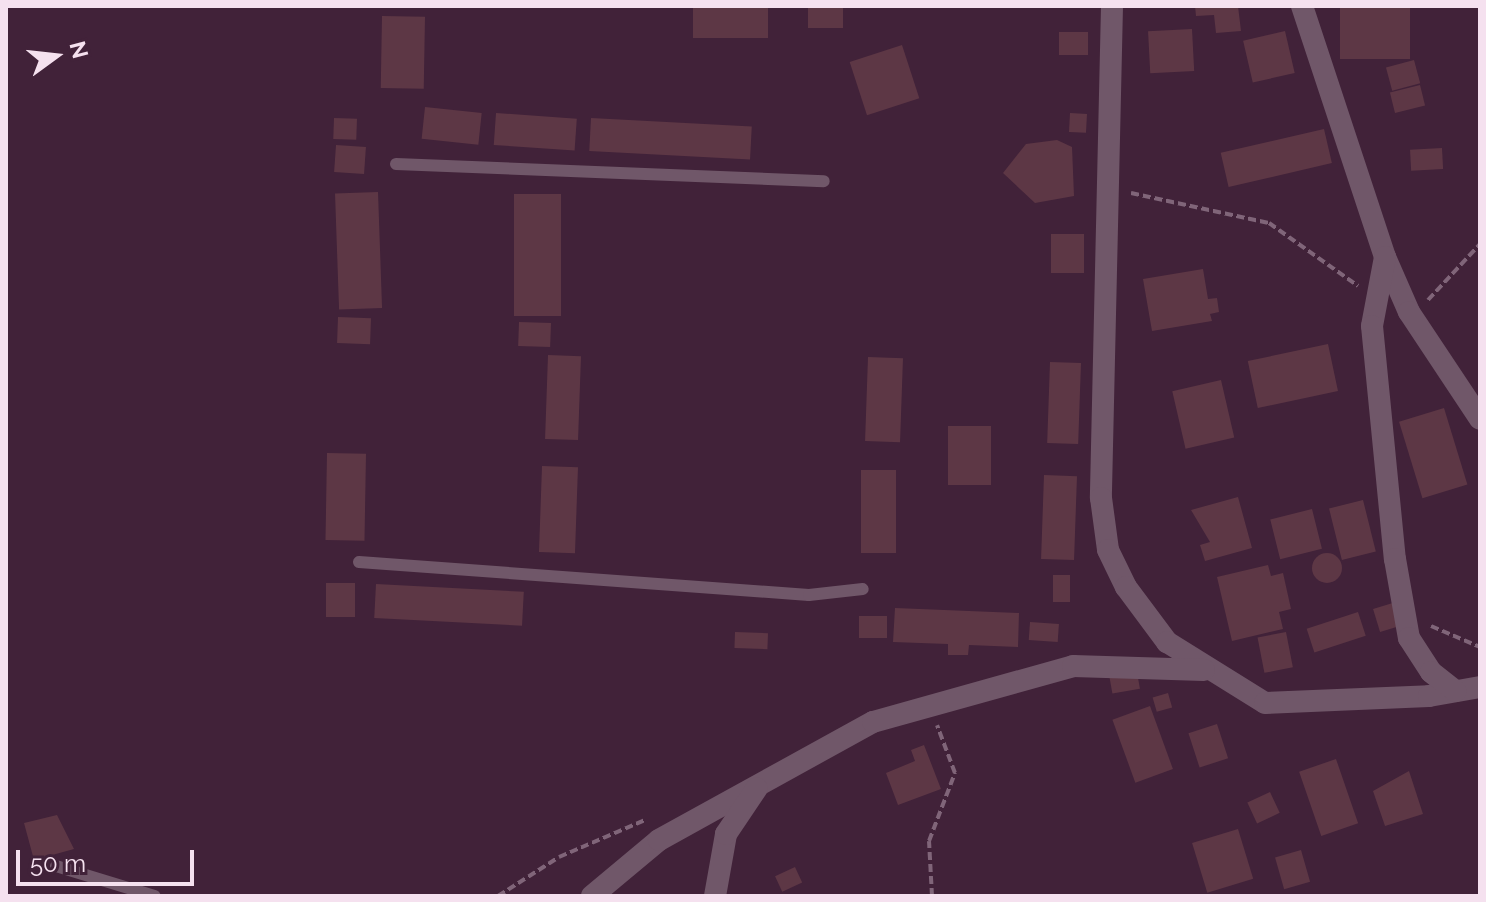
<!DOCTYPE html>
<style>
body{margin:0}
#map{position:relative;width:1486px;height:902px;overflow:hidden;background:#412239;font-family:Raleway,sans-serif}
div>[style]{position:absolute}
[style*='--x']{left:calc(var(--x)*1px);top:calc(var(--y)*1px);width:calc(var(--w)*1px);rotate:calc(var(--a)*1deg)}
.building>*{inset:0;background:#5d3745;transform-origin:0 0}
.round{border-radius:50%}
.path>*{height:4px;margin-top:-2px;transform-origin:0;background:repeating-linear-gradient(90deg,#806579 0 8px,transparent 0 12px)}
.service>*{height:12px;margin:-6px;padding:0 6px;transform-origin:6px;border-radius:6px;background:#705769}
.minor>*{height:22px;margin:-11px;padding:0 11px;transform-origin:11px;border-radius:11px;background:#705769}
span{translate:-50% -50%;white-space:nowrap;text-align:center;line-height:1.15;-webkit-text-stroke:8px #412239;paint-order:stroke}
.frame{position:absolute;inset:0;border:8px solid #f5e1ef;pointer-events:none}
.north{position:absolute;left:16px;top:16px;width:80px;height:80px;-webkit-text-stroke:6px #412239;paint-order:stroke;rotate:75deg;font-size:22px;font-weight:700;line-height:32px;text-align:center;color:#f5e1ef}
.north::after{content:'';display:block;margin:auto;width:28px;height:36px;background:#f5e1ef;clip-path:polygon(50% 0,100% 100%,50% 72%,0 100%)}
.scale{position:absolute;left:16px;top:850px;width:178px;height:36px;box-sizing:border-box;border:4px solid #f5e1ef;border-top:0;padding-left:10px;font-size:24px;line-height:28px;white-space:nowrap;color:#f5e1ef;-webkit-text-stroke:6px #412239;paint-order:stroke}
</style>
<div id="map">
<div class="building">
<i style="left:693px;top:6px;width:75px;height:32px"></i>
<i style="left:808px;top:6px;width:35px;height:22px"></i>
<i style="clip-path:polygon(1195px 6px,1238px 6px,1241px 31px,1216px 33px,1214px 15px,1196px 16px)"></i>
<i style="left:1340px;top:6px;width:70px;height:53px"></i>
<i style="left:382px;top:16px;width:43px;height:72px;rotate:1deg"></i>
<i style="left:1192px;top:29px;width:42px;height:44px;rotate:87deg"></i>
<i style="left:1285px;top:31px;width:43px;height:43px;rotate:77deg"></i>
<i style="left:1059px;top:32px;width:29px;height:23px"></i>
<i style="left:902px;top:45px;width:56px;height:55px;rotate:72deg"></i>
<i style="left:1414px;top:60px;width:24px;height:29px;rotate:75deg"></i>
<i style="left:1420px;top:85px;width:21px;height:31px;rotate:76deg"></i>
<i style="left:425px;top:107px;width:57px;height:32px;rotate:6deg"></i>
<i style="left:496px;top:113px;width:81px;height:32px;rotate:4deg"></i>
<i style="left:1070px;top:113px;width:17px;height:19px;rotate:3deg"></i>
<i style="left:334px;top:118px;width:23px;height:21px;rotate:2deg"></i>
<i style="left:591px;top:118px;width:161px;height:33px;rotate:3deg"></i>
<i style="left:1324px;top:129px;width:35px;height:106px;rotate:77deg"></i>
<i style="clip-path:polygon(1057px 140px,1072px 147px,1074px 196px,1035px 203px,1003px 173px,1026px 144px)"></i>
<i style="left:336px;top:145px;width:30px;height:27px;rotate:4deg"></i>
<i style="left:1442px;top:148px;width:21px;height:32px;rotate:87deg"></i>
<i style="left:378px;top:192px;width:116px;height:43px;rotate:88deg"></i>
<i style="left:514px;top:194px;width:47px;height:122px"></i>
<i style="left:1051px;top:234px;width:33px;height:39px"></i>
<i style="clip-path:polygon(1203px 269px,1208px 299px,1217px 298px,1219px 312px,1210px 314px,1212px 321px,1152px 331px,1143px 279px)"></i>
<i style="left:338px;top:317px;width:33px;height:26px;rotate:2deg"></i>
<i style="left:519px;top:322px;width:32px;height:24px;rotate:2deg"></i>
<i style="left:1328px;top:344px;width:48px;height:82px;rotate:78deg"></i>
<i style="left:548px;top:355px;width:33px;height:84px;rotate:2deg"></i>
<i style="left:868px;top:357px;width:35px;height:84px;rotate:2deg"></i>
<i style="left:1050px;top:362px;width:31px;height:81px;rotate:2deg"></i>
<i style="left:1221px;top:380px;width:59px;height:50px;rotate:77deg"></i>
<i style="left:1444px;top:408px;width:80px;height:47px;rotate:73deg"></i>
<i style="left:948px;top:426px;width:43px;height:59px"></i>
<i style="left:327px;top:453px;width:39px;height:87px;rotate:1deg"></i>
<i style="left:542px;top:466px;width:36px;height:86px;rotate:2deg"></i>
<i style="left:861px;top:470px;width:35px;height:83px"></i>
<i style="left:1044px;top:475px;width:33px;height:84px;rotate:2deg"></i>
<i style="clip-path:polygon(1238px 497px,1252px 548px,1205px 561px,1200px 545px,1210px 542px,1191px 510px)"></i>
<i style="left:1363px;top:500px;width:53px;height:35px;rotate:76deg"></i>
<i style="left:1312px;top:509px;width:41px;height:43px;rotate:76deg"></i>
<i class="round" style="left:1312px;top:553px;width:30px;height:30px"></i>
<i style="clip-path:polygon(1268px 565px,1271px 576px,1283px 573px,1291px 609px,1279px 612px,1283px 629px,1232px 641px,1217px 577px)"></i>
<i style="left:1053px;top:575px;width:17px;height:27px"></i>
<i style="left:326px;top:583px;width:29px;height:34px"></i>
<i style="left:376px;top:584px;width:148px;height:34px;rotate:3deg"></i>
<i style="left:1396px;top:602px;width:24px;height:24px;rotate:73deg"></i>
<i style="clip-path:polygon(895px 608px,1019px 613px,1018px 647px,969px 645px,968px 655px,948px 655px,948px 644px,893px 642px)"></i>
<i style="left:1358px;top:612px;width:25px;height:54px;rotate:72deg"></i>
<i style="left:859px;top:616px;width:28px;height:22px"></i>
<i style="left:1030px;top:622px;width:29px;height:18px;rotate:4deg"></i>
<i style="left:735px;top:632px;width:33px;height:16px;rotate:2deg"></i>
<i style="left:1286px;top:632px;width:36px;height:29px;rotate:79deg"></i>
<i style="left:1137px;top:672px;width:17px;height:28px;rotate:80deg"></i>
<i style="left:1168px;top:693px;width:15px;height:16px;rotate:74deg"></i>
<i style="left:1150px;top:706px;width:67px;height:40px;rotate:70deg"></i>
<i style="left:1217px;top:724px;width:36px;height:30px;rotate:72deg"></i>
<i style="clip-path:polygon(924px 745px,941px 789px,898px 805px,886px 773px,915px 761px,911px 750px)"></i>
<i style="left:1336px;top:759px;width:68px;height:39px;rotate:71deg"></i>
<i style="clip-path:polygon(1409px 771px,1423px 814px,1385px 826px,1373px 791px)"></i>
<i style="left:1270px;top:792px;width:23px;height:25px;rotate:65deg"></i>
<i style="clip-path:polygon(57px 815px,74px 849px,34px 860px,24px 823px)"></i>
<i style="left:1238px;top:829px;width:52px;height:48px;rotate:73deg"></i>
<i style="left:1301px;top:850px;width:33px;height:27px;rotate:74deg"></i>
<i style="left:795px;top:867px;width:17px;height:22px;rotate:65deg"></i>
</div>
<div class="path">
<i style="--x:1131;--y:193;--w:141;--a:12.3"></i>
<i style="--x:1269;--y:223;--w:109;--a:35.3"></i>
<i style="--x:1428;--y:300;--w:76;--a:-47.1"></i>
<i style="--x:1431;--y:626;--w:53;--a:23.2"></i>
<i style="--x:498;--y:896;--w:72;--a:-32.6"></i>
<i style="--x:559;--y:857;--w:94;--a:-23.3"></i>
<i style="--x:932;--y:896;--w:55;--a:-93.1"></i>
<i style="--x:929;--y:841;--w:73;--a:-69.1"></i>
<i style="--x:955;--y:773;--w:51;--a:-110.6"></i>
</div>
<div class="service">
<i style="--x:396;--y:164;--w:428;--a:2.3"></i>
<i style="--x:359;--y:562;--w:451;--a:4.2"></i>
<i style="--x:809;--y:595;--w:54;--a:-6.3"></i>
<i style="--x:56;--y:866;--w:103;--a:16.9"></i>
</div>
<div class="minor">
<i style="--x:1112;--y:6;--w:492;--a:91.3"></i>
<i style="--x:1101;--y:498;--w:52;--a:82.3"></i>
<i style="--x:1108;--y:550;--w:41;--a:64.1"></i>
<i style="--x:1126;--y:587;--w:69;--a:53.3"></i>
<i style="--x:1167;--y:642;--w:115;--a:31.9"></i>
<i style="--x:1265;--y:703;--w:164;--a:-2.4"></i>
<i style="--x:1429;--y:696;--w:52;--a:-10"></i>
<i style="--x:1302;--y:6;--w:264;--a:71.7"></i>
<i style="--x:1385;--y:257;--w:60;--a:66.4"></i>
<i style="--x:1409;--y:312;--w:128;--a:56.4"></i>
<i style="--x:1385;--y:257;--w:70;--a:100.7"></i>
<i style="--x:1372;--y:326;--w:234;--a:84.4"></i>
<i style="--x:1395;--y:559;--w:80;--a:80"></i>
<i style="--x:1409;--y:638;--w:40;--a:57.1"></i>
<i style="--x:1431;--y:672;--w:31;--a:38"></i>
<i style="--x:592;--y:896;--w:87;--a:-39.9"></i>
<i style="--x:659;--y:840;--w:244;--a:-28.9"></i>
<i style="--x:873;--y:722;--w:208;--a:-15.6"></i>
<i style="--x:1073;--y:666;--w:131;--a:1.7"></i>
<i style="--x:715;--y:896;--w:63;--a:-79.9"></i>
<i style="--x:726;--y:834;--w:55;--a:-56"></i>
</div>
<div class="frame"></div>
<div class="north">N</div>
<div class="scale">50 m</div>
</div>
